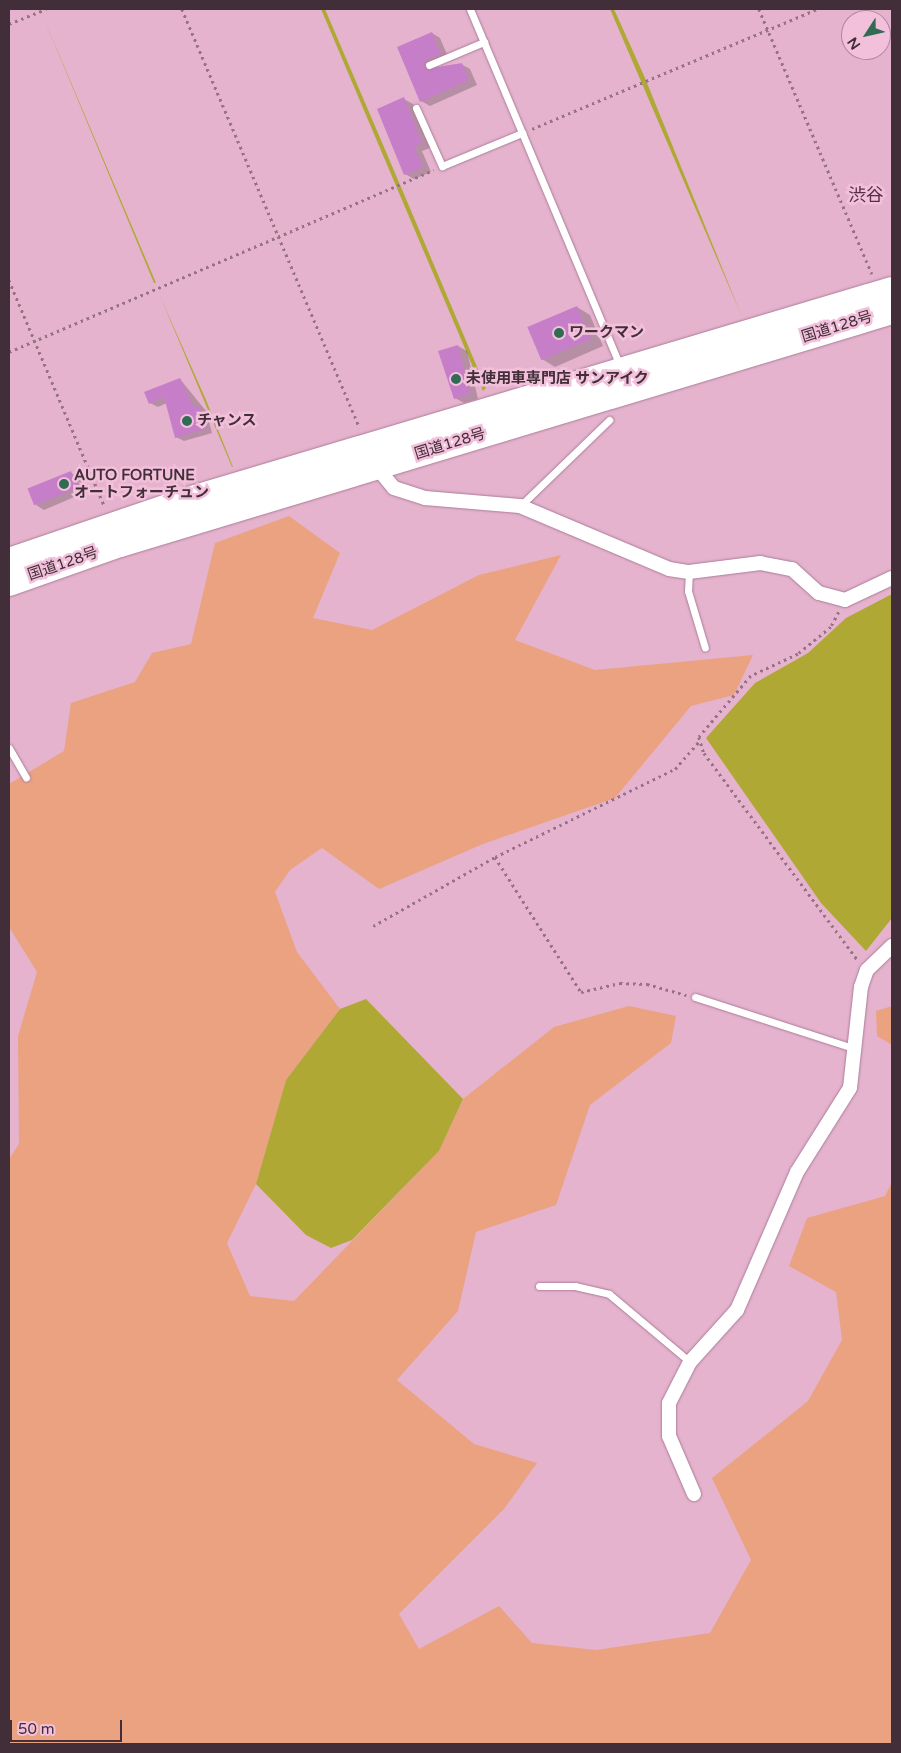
<!DOCTYPE html>
<meta charset="utf-8">
<style>
body{margin:0}
#map{position:relative;width:901px;height:1753px;overflow:hidden;background:#e5b3ce;font-family:"Varela Round","Noto Sans JP",sans-serif}
div>[style]{position:absolute}
[style*='--x']{left:calc(var(--x)*1px);top:calc(var(--y)*1px);width:calc(var(--w)*1px);rotate:calc(var(--a)*1deg)}
.green>*{inset:0;background:#eaa281}
.water>*{inset:0;background:#b0a835}
.shadow>*{inset:0;background:#0003}
.building>*{inset:0;background:#c67ec9;transform-origin:0 0}
.path>*{height:2.5px;margin-top:-1.25px;transform-origin:0;background:repeating-linear-gradient(90deg,#967285 0 2.5px,transparent 0 6.5px)}
.roads{filter:drop-shadow(0 0 1px #ab7d96) drop-shadow(0 0 1px #ab7d96)}
.lane>*{height:7px;margin:-3.5px;padding:0 3.5px;transform-origin:3.5px;border-radius:3.5px;background:#fff}
.street>*{height:14px;margin:-7px;padding:0 7px;transform-origin:7px;border-radius:7px;background:#fff}
.highway>*{height:26px;margin:-13px;padding:0 13px;transform-origin:13px;border-radius:13px;background:#fff}
.dots>*{width:14px;height:14px;translate:-50% -50%;box-sizing:border-box;border:2px solid #f2c0db;border-radius:50%}
span{translate:-50% -50%;white-space:nowrap;text-align:center;line-height:1.15;-webkit-text-stroke:5px #f2c0db;paint-order:stroke}
.street-label{font-size:15px;color:#422e39}
.poi-label{font-size:15px;color:#422e39;font-weight:700}
.left{translate:0 -50%;text-align:left}
.quarter-label{font-size:18px;color:#562e45}
.frame{position:absolute;inset:0;border:10px solid #422e39;pointer-events:none}
.north{position:absolute;left:841px;top:10px;width:50px;height:50px;box-sizing:border-box;background:#f2c0db;border:1px solid #ac869a;border-radius:50%;rotate:235deg;font-size:14px;font-weight:700;line-height:20px;text-align:center;color:#422e39}
.north::after{content:'';display:block;margin:auto;width:18px;height:22px;background:#316b54;clip-path:polygon(50% 0,100% 100%,50% 72%,0 100%)}
.scale{position:absolute;left:10px;top:1720px;width:112px;height:22px;box-sizing:border-box;border:2px solid #422e39;border-top:0;padding-left:6px;font-size:15px;line-height:18px;white-space:nowrap;color:#422e39;-webkit-text-stroke:4px #f2c0db;paint-order:stroke}
</style>
<div id="map">
<div class="green">
<i style="clip-path:polygon(289px 516px,340px 553px,313px 618px,372px 630px,479px 575px,561px 555px,515px 640px,595px 670px,753px 655px,734px 695px,691px 706px,615px 798px,483px 844px,379px 889px,322px 848px,290px 870px,275px 892px,297px 952px,340px 1009px,286px 1080px,256px 1184px,227px 1243px,250px 1296px,294px 1301px,439px 1151px,463px 1099px,554px 1027px,629px 1006px,676px 1016px,671px 1043px,590px 1105px,556px 1205px,476px 1232px,458px 1311px,397px 1380px,474px 1444px,537px 1463px,504px 1509px,399px 1614px,419px 1649px,499px 1606px,532px 1643px,596px 1650px,710px 1633px,751px 1560px,712px 1478px,808px 1401px,842px 1340px,836px 1292px,789px 1266px,807px 1218px,885px 1196px,892px 1182px,892px 1744px,9px 1744px,9px 1159px,19px 1144px,18px 1036px,37px 972px,9px 927px,9px 784px,64px 751px,71px 703px,135px 682px,152px 653px,191px 644px,215px 543px)"></i>
<i style="clip-path:polygon(892px 1006px,892px 1045px,877px 1036px,876px 1011px)"></i>
</div>
<div class="water">
<i style="clip-path:polygon(321px 9px,325px 9px,401px 187px,486px 388px,483px 391px)"></i>
<i style="clip-path:polygon(610px 9px,614px 9px,645px 78px,742px 317px)"></i>
<i style="clip-path:polygon(42px 14px,156px 283px,154px 283px)"></i>
<i style="clip-path:polygon(160px 296px,206px 400px,233px 467px,232px 467px)"></i>
<i style="clip-path:polygon(892px 594px,892px 918px,866px 951px,821px 903px,706px 738px,755px 683px,808px 653px,846px 618px)"></i>
<i style="clip-path:polygon(366px 999px,463px 1099px,439px 1151px,352px 1240px,331px 1248px,306px 1235px,256px 1184px,286px 1080px,340px 1009px)"></i>
</div>
<div class="shadow">
<i style="clip-path:polygon(432px 33px,440px 38px,449px 59px,433px 69px,461px 64px,470px 69px,477px 85px,430px 106px,421px 101px,399px 47px)"></i>
<i style="clip-path:polygon(404px 99px,413px 104px,430px 148px,422px 151px,431px 172px,414px 179px,405px 174px)"></i>
<i style="clip-path:polygon(577px 307px,590px 315px,603px 346px,555px 367px,542px 359px)"></i>
<i style="clip-path:polygon(458px 346px,467px 351px,478px 399px,464px 403px,455px 398px)"></i>
<i style="clip-path:polygon(180px 379px,206px 411px,212px 433px,184px 441px,176px 437px,167px 403px,158px 407px,150px 403px)"></i>
<i style="clip-path:polygon(71px 473px,80px 478px,86px 492px,44px 510px,36px 505px)"></i>
</div>
<div class="building">
<i style="clip-path:polygon(432px 32px,441px 54px,425px 61px,425px 69px,462px 63px,469px 80px,420px 102px,397px 47px)"></i>
<i style="clip-path:polygon(404px 97px,422px 143px,414px 147px,423px 167px,404px 175px,377px 109px)"></i>
<i style="left:577px;top:306px;width:36px;height:54px;rotate:67deg"></i>
<i style="clip-path:polygon(458px 345px,470px 394px,454px 399px,438px 351px)"></i>
<i style="clip-path:polygon(180px 378px,193px 406px,198px 405px,205px 429px,175px 438px,164px 397px,149px 404px,144px 392px)"></i>
<i style="left:71px;top:471px;width:18px;height:47px;rotate:68deg"></i>
</div>
<div class="path">
<i style="--x:182;--y:9;--w:455;--a:67"></i>
<i style="--x:759;--y:9;--w:288;--a:66.9"></i>
<i style="--x:9;--y:24;--w:40;--a:-22"></i>
<i style="--x:532;--y:129;--w:309;--a:-22.8"></i>
<i style="--x:9;--y:280;--w:246;--a:67.1"></i>
<i style="--x:9;--y:352;--w:462;--a:-23.2"></i>
<i style="--x:839;--y:612;--w:17;--a:118"></i>
<i style="--x:831;--y:627;--w:43;--a:140.7"></i>
<i style="--x:798;--y:654;--w:52;--a:154.9"></i>
<i style="--x:751;--y:676;--w:80;--a:130.4"></i>
<i style="--x:699;--y:737;--w:17;--a:73"></i>
<i style="--x:704;--y:753;--w:258;--a:53.4"></i>
<i style="--x:495;--y:857;--w:160;--a:57.5"></i>
<i style="--x:581;--y:992;--w:40;--a:-13"></i>
<i style="--x:620;--y:983;--w:27;--a:2"></i>
<i style="--x:647;--y:984;--w:41;--a:15.8"></i>
<i style="--x:373;--y:926;--w:140;--a:-29.5"></i>
<i style="--x:495;--y:857;--w:200;--a:-26.1"></i>
<i style="--x:675;--y:769;--w:38;--a:-49"></i>
</div>
<div class="roads">
<div class="lane">
<i style="--x:470;--y:9;--w:387;--a:67.2"></i>
<i style="--x:429;--y:65;--w:60;--a:-22.7"></i>
<i style="--x:416;--y:108;--w:64;--a:65.9"></i>
<i style="--x:442;--y:166;--w:87;--a:-22.4"></i>
<i style="--x:520;--y:506;--w:124;--a:-44"></i>
<i style="--x:689;--y:572;--w:19;--a:93"></i>
<i style="--x:688;--y:591;--w:59;--a:73.4"></i>
<i style="--x:9;--y:748;--w:34;--a:60"></i>
<i style="--x:695;--y:997;--w:169;--a:17.9"></i>
<i style="--x:539;--y:1286;--w:36;--a:0"></i>
<i style="--x:575;--y:1286;--w:35;--a:13"></i>
<i style="--x:609;--y:1294;--w:106;--a:40"></i>
</div>
<div class="street">
<i style="--x:376;--y:466;--w:28;--a:51"></i>
<i style="--x:394;--y:488;--w:33;--a:18"></i>
<i style="--x:425;--y:498;--w:95;--a:4.8"></i>
<i style="--x:520;--y:506;--w:162;--a:22.9"></i>
<i style="--x:669;--y:569;--w:20;--a:9"></i>
<i style="--x:689;--y:572;--w:72;--a:-7.2"></i>
<i style="--x:760;--y:563;--w:33;--a:11"></i>
<i style="--x:792;--y:569;--w:36;--a:42"></i>
<i style="--x:819;--y:593;--w:27;--a:15"></i>
<i style="--x:845;--y:600;--w:52;--a:-25.1"></i>
<i style="--x:694;--y:1494;--w:63;--a:-113.3"></i>
<i style="--x:669;--y:1436;--w:33;--a:-90"></i>
<i style="--x:669;--y:1403;--w:46;--a:-62.9"></i>
<i style="--x:690;--y:1362;--w:70;--a:-47.9"></i>
<i style="--x:737;--y:1310;--w:150;--a:-66.5"></i>
<i style="--x:797;--y:1172;--w:99;--a:-57.8"></i>
<i style="--x:850;--y:1088;--w:102;--a:-83.8"></i>
<i style="--x:861;--y:987;--w:18;--a:-71"></i>
<i style="--x:867;--y:970;--w:35;--a:-44"></i>
</div>
<div class="highway">
<i style="--x:9;--y:561;--w:183;--a:-18.8"></i>
<i style="--x:182;--y:502;--w:741;--a:-16.63"></i>
<i style="--x:9;--y:583;--w:118;--a:-19.4"></i>
<i style="--x:120;--y:544;--w:806;--a:-16.79"></i>
</div>
</div>
<div class="dots">
<i style="left:559px;top:333px;background:#316b54"></i>
<i style="left:456px;top:379px;background:#316b54"></i>
<i style="left:187px;top:421px;background:#316b54"></i>
<i style="left:64px;top:484px;background:#316b54"></i>
</div>
<div class="street-label">
<span style="left:837px;top:327px;rotate:-17deg">国道128号</span>
<span style="left:450px;top:444px;rotate:-17deg">国道128号</span>
<span style="left:63px;top:564px;rotate:-19deg">国道128号</span>
</div>
<div class="poi-label">
<span class="left" style="left:569px;top:333px">ワークマン</span>
<span class="left" style="left:466px;top:379px">未使用車専門店 サンアイク</span>
<span class="left" style="left:197px;top:421px">チャンス</span>
<span class="left" style="left:74px;top:484px">AUTO FORTUNE<br>オートフォーチュン</span>
</div>
<div class="quarter-label">
<span style="left:866px;top:195px">渋谷</span>
</div>
<div class="frame"></div>
<div class="north">N</div>
<div class="scale">50 m</div>
</div>
